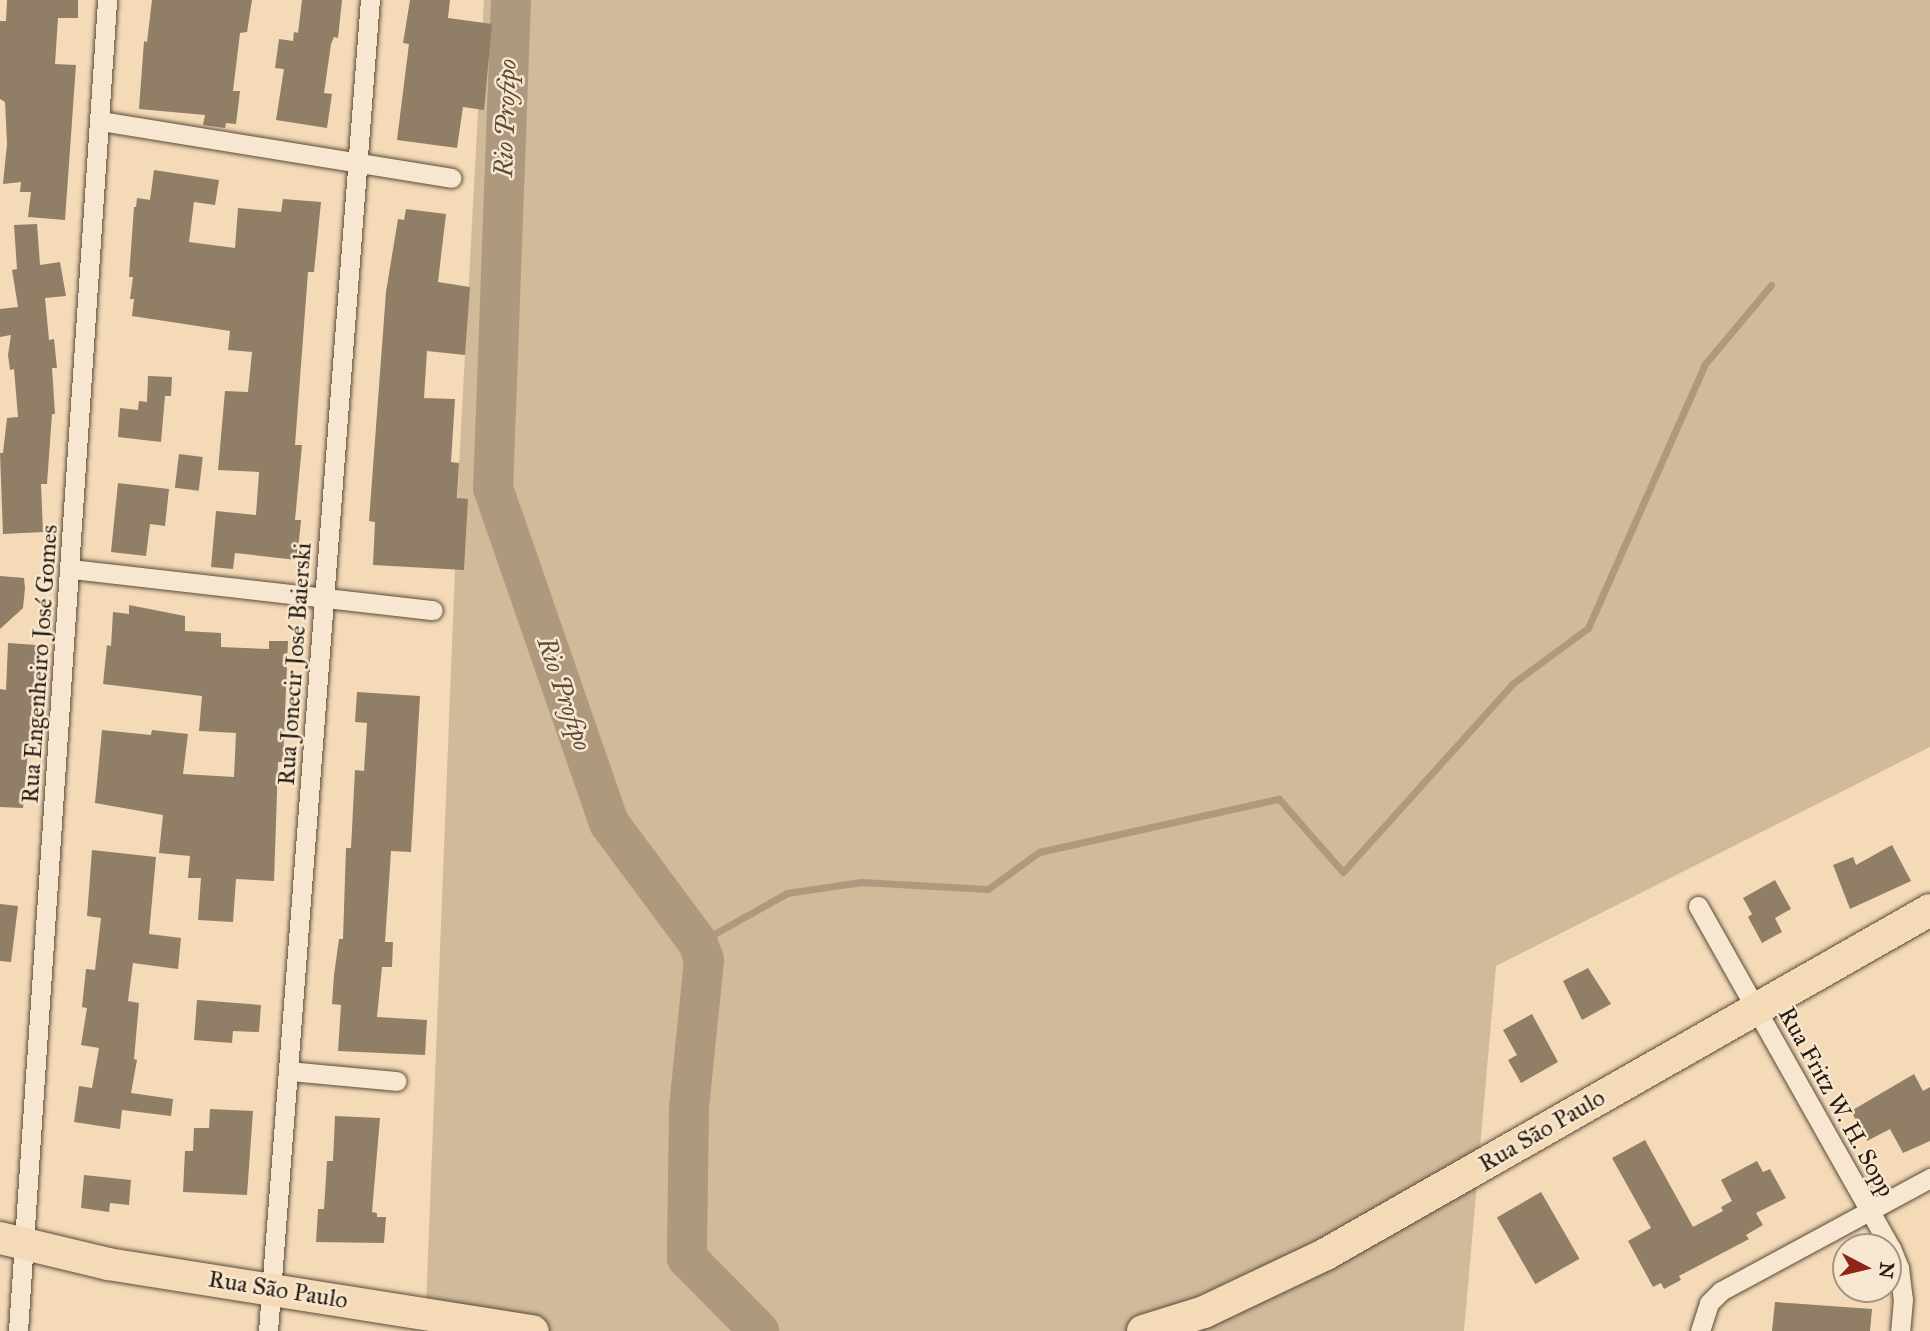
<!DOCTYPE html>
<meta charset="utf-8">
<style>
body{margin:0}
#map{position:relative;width:1930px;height:1331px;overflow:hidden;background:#f4dab7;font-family:"IM FELL Great Primer",serif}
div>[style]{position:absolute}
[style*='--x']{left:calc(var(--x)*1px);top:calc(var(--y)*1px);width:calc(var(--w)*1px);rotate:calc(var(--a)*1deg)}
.green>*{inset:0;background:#d1ba9a}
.stream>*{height:7px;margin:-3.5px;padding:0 3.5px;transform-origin:3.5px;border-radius:3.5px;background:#ae997e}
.river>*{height:40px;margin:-20px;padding:0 20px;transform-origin:20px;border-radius:20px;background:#ae997e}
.building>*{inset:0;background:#917e66;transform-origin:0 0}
.roads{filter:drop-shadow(0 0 2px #594b39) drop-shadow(0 0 2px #594b39)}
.minor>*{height:19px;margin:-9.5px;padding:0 9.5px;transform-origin:9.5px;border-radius:9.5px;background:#f8e7d0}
.primary>*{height:32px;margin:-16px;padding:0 16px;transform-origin:16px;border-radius:16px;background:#f4dab7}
span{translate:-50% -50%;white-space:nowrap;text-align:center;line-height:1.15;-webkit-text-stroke:5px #f8e7d0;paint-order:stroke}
.street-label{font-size:24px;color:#251b0f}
.water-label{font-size:26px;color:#5c4d3b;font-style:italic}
.north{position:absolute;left:1832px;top:1233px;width:70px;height:70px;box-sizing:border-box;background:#f8e7d0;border:2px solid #a49583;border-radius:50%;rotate:97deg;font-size:19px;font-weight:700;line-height:28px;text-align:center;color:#251b0f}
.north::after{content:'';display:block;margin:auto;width:24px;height:32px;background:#8f2418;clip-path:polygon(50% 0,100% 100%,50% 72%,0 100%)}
</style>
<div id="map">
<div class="green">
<i style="clip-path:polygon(484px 0,1930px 0,1930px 747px,1496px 966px,1464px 1331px,425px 1331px,459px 466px)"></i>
</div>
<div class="stream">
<i style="--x:698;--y:943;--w:102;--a:-29.3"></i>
<i style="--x:787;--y:893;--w:75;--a:-8.5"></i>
<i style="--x:861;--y:882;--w:127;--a:3.2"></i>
<i style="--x:988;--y:889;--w:63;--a:-36"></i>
<i style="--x:1039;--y:852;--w:246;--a:-12.5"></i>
<i style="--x:1279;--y:799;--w:97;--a:48.8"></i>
<i style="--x:1343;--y:872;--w:253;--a:-48"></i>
<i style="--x:1512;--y:684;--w:94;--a:-36.4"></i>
<i style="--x:1588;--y:628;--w:289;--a:-66.1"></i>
<i style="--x:1705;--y:364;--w:103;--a:-50.1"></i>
</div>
<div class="river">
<i style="--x:511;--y:0;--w:488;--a:92.1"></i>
<i style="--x:493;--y:488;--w:355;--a:70.9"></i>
<i style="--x:609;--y:823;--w:149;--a:53.4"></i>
<i style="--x:698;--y:943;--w:18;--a:71"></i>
<i style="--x:704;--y:960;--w:148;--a:95.8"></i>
<i style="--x:689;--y:1107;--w:151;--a:90.8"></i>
<i style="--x:687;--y:1258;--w:103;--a:45.4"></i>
</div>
<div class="building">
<i style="clip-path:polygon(7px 0,78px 0,78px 18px,58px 18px,55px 64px,76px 65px,65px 220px,28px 217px,31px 192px,20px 192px,21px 182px,3px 184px,7px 144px,5px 102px,0 99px,0 21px,6px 21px)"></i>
<i style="clip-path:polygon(152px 0,252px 0,247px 32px,240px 33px,233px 91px,240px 91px,236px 124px,226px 123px,225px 128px,203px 125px,205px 115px,139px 109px,144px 41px,147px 42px)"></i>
<i style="clip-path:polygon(302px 0,342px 0,338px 38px,334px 37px,331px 44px,324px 93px,332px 94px,327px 128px,276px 120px,284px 69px,275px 68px,279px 39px,293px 41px,294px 32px,298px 33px)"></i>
<i style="clip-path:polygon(410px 0,450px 0,448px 18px,492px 24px,484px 110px,463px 107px,457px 148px,397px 140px,409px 44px,403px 43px)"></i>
<i style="clip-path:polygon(154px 170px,219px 180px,215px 205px,194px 202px,189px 242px,235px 248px,238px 208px,281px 212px,283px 199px,321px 202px,314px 272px,308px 272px,295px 445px,302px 445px,295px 520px,301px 520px,297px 560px,235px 553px,233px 569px,211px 567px,216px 511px,256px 515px,259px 472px,218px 470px,225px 391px,248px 392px,252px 352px,228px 350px,230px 331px,132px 316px,134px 299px,130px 299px,133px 277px,129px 277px,134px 207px,136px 207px,137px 198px,150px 200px)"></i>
<i style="clip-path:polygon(406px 209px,446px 214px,438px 282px,470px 287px,465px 355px,427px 351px,424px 398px,455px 399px,451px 462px,459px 463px,457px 498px,468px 499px,464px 570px,373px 565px,375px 522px,369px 521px,386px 292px,398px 219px,404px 220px)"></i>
<i style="clip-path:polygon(37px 224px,40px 265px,60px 262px,66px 296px,45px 298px,49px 340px,54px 339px,57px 368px,52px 368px,55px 414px,52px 414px,47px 484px,41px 484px,43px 532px,3px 534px,0 453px,3px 453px,7px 418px,18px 417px,14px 369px,10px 370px,8px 355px,11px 335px,0 337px,0 309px,18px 307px,12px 270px,17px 269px,14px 225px)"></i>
<i style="clip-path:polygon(148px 376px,172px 377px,171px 396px,165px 396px,161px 442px,118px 437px,120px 408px,138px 410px,139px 401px,147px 402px)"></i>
<i style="left:179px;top:454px;width:24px;height:34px;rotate:7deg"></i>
<i style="clip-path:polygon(118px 483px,169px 489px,165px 526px,150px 524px,146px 556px,111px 552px)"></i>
<i style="clip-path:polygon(0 576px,24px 578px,25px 588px,23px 608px,0 629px)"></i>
<i style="clip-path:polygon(129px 605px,185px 616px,185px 631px,221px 633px,221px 647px,269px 649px,269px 641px,288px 641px,283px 762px,278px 762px,274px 881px,236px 879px,233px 922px,198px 920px,201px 878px,188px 878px,190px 856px,159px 853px,163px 815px,95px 803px,102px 730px,151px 735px,152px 730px,188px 734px,183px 774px,234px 777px,236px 733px,199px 731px,202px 696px,103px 684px,107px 645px,111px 646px,113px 612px,129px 614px)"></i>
<i style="clip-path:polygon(8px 643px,37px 645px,23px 808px,0 807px,0 689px,6px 690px)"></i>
<i style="clip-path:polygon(357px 692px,420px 696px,411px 852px,391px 851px,385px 942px,393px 942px,392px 967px,382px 967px,377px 1017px,427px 1020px,425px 1055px,338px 1051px,341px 1005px,332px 1004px,334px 975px,339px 939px,343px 939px,346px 848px,351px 848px,355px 770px,364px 771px,367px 723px,355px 722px)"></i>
<i style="clip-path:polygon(1892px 845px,1911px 881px,1850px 909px,1833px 865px,1853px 857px,1856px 865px)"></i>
<i style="clip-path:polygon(92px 850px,156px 857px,149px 934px,181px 938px,178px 969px,133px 963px,128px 1001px,139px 1003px,134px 1059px,137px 1060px,131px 1093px,173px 1099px,171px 1116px,122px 1110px,120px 1129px,74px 1122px,79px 1086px,92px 1088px,99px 1048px,81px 1045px,87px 1008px,82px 1007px,86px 969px,95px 970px,101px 918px,87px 916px)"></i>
<i style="clip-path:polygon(1775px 880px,1791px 909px,1775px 918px,1782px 932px,1762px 943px,1748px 917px,1752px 914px,1743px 898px)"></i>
<i style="clip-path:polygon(0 904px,18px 906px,11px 962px,0 961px)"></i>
<i style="clip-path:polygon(1588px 968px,1611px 1004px,1582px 1020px,1563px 981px)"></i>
<i style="clip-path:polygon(197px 1000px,261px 1005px,259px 1032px,233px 1031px,232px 1043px,194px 1040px)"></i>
<i style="clip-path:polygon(1532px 1014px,1558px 1062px,1521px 1083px,1508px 1060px,1517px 1055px,1503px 1030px)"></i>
<i style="clip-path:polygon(1914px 1074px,1923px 1091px,1930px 1087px,1930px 1141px,1903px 1153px,1890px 1129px,1867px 1141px,1851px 1111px)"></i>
<i style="clip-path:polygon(210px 1109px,253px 1111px,247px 1195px,183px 1192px,185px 1151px,193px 1151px,194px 1128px,209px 1128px)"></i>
<i style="clip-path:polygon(335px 1116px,380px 1118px,372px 1212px,377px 1213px,377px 1217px,386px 1217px,384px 1243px,316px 1242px,318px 1209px,324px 1209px,327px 1161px,333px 1161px)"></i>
<i style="clip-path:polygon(1645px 1140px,1693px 1227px,1723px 1211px,1721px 1207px,1732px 1201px,1721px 1180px,1757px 1161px,1763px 1172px,1770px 1169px,1786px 1198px,1756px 1213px,1763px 1225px,1746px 1235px,1749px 1239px,1679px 1276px,1681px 1280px,1664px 1289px,1661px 1283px,1653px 1287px,1628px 1241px,1651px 1228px,1612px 1158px)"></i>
<i style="clip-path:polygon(84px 1175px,131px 1180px,129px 1205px,110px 1203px,109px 1212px,81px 1208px)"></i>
<i style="left:1541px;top:1192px;width:77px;height:51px;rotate:60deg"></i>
<i style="clip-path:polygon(1775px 1302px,1872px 1309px,1870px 1331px,1772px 1331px)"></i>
</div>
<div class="roads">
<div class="minor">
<i style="--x:100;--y:121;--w:356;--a:9.2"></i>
<i style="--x:71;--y:569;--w:364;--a:6.5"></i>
<i style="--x:1698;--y:906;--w:393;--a:60.6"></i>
<i style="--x:1891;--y:1248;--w:22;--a:68"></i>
<i style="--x:1899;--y:1268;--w:31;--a:83"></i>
<i style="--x:1903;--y:1299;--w:32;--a:95"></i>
<i style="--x:289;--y:1071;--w:108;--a:5.3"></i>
<i style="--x:18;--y:1331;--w:1334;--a:-86.17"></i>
<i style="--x:268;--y:1331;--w:1335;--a:-85.62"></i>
<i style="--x:1700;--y:1331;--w:29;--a:-72"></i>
<i style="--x:1709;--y:1303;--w:17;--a:-45"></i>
<i style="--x:1721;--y:1291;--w:238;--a:-28.4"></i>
</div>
<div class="primary">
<i style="--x:0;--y:1238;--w:111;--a:13.5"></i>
<i style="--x:108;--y:1264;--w:430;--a:9"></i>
<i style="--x:1143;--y:1331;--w:64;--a:-17.3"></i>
<i style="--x:1204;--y:1312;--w:135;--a:-25.4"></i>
<i style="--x:1326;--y:1254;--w:695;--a:-29.66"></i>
</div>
</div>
<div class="street-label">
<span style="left:40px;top:664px;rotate:-86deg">Rua Engenheiro José Gomes</span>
<span style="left:295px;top:664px;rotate:-86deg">Rua Jonecir José Baierski</span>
<span style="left:1836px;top:1102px;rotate:61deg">Rua Fritz W. H. Sopp</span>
<span style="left:1542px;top:1131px;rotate:-30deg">Rua São Paulo</span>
<span style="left:278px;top:1290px;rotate:9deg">Rua São Paulo</span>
</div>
<div class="water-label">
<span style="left:506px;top:118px;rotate:-88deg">Rio Profipo</span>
<span style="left:564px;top:694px;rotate:71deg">Rio Profipo</span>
</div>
<div class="north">N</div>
</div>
